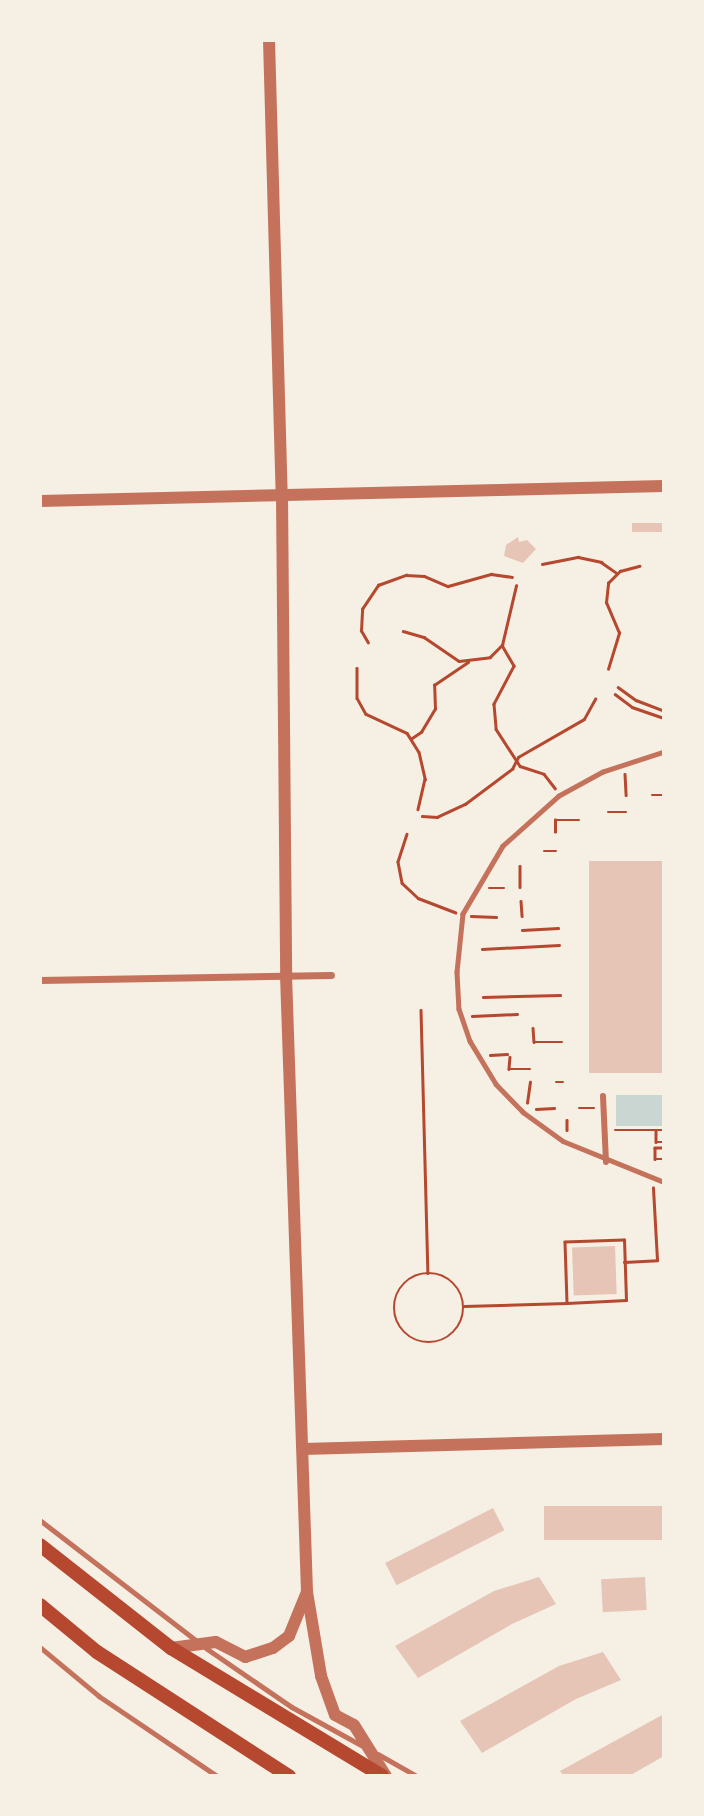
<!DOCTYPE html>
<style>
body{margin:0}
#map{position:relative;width:704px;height:1816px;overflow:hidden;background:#f6efe4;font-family:"Titillium Web",sans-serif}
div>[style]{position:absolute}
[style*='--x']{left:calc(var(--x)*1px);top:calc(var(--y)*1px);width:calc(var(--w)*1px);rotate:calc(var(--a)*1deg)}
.water>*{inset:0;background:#c9d6d2;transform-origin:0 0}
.building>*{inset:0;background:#e6c5b7;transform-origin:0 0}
.path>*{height:2.5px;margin:-1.25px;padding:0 1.25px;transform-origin:1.25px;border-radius:1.25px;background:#b5482f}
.path>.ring{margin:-1.25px;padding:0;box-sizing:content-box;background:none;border:2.5px solid #b5482f;border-radius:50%}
.service>*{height:4.5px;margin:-2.25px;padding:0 2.25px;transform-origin:2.25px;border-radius:2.25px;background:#c5725c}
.pedestrian>*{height:6px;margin:-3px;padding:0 3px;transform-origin:3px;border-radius:3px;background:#c5725c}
.minor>*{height:7px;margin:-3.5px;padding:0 3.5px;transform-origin:3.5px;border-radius:3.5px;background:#c5725c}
.tertiary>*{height:12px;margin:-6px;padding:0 6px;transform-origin:6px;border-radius:6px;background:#c5725c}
.primary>*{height:14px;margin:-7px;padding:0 7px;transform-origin:7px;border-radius:7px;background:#b5482f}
span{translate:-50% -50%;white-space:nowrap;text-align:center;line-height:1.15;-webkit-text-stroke:5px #f6efe4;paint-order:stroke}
.frame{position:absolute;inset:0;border:42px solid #f6efe4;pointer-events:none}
</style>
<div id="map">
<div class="water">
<i style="left:664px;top:1095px;width:31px;height:48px;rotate:90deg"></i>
</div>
<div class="building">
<i style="left:664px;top:523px;width:9px;height:32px;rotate:90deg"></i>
<i style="clip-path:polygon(518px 537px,519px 542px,527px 540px,536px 549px,523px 563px,504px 556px,506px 545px)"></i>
<i style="left:664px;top:861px;width:212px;height:75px;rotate:90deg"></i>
<i style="left:615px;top:1246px;width:48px;height:43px;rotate:88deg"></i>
<i style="left:664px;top:1506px;width:34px;height:120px;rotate:90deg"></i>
<i style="left:493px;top:1508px;width:25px;height:121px;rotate:63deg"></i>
<i style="clip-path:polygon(539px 1577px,556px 1604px,512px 1624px,418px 1678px,395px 1646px,494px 1591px)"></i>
<i style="left:645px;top:1577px;width:33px;height:44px;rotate:87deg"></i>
<i style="clip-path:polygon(603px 1652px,621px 1680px,576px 1699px,482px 1753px,460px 1721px,559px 1666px)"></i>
<i style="clip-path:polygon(664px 1714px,664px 1756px,629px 1776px,564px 1776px,560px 1771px)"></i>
</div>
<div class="path">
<i style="--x:542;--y:564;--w:37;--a:-11"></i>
<i style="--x:578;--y:557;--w:24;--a:12"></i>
<i style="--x:601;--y:562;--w:19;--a:35"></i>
<i style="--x:403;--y:631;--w:22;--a:16"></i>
<i style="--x:424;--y:637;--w:42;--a:34.4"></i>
<i style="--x:459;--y:661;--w:31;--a:-7"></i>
<i style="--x:490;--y:657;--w:17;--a:-45"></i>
<i style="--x:502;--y:645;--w:61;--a:-76.7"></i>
<i style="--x:368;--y:643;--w:14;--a:-120"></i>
<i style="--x:361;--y:631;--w:22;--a:-87"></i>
<i style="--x:362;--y:609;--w:29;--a:-56"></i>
<i style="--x:378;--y:585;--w:30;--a:-20"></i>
<i style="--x:406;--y:575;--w:18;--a:3"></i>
<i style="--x:424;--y:576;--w:26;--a:23"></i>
<i style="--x:448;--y:586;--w:45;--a:-15.6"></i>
<i style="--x:491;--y:574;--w:21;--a:8"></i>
<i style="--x:502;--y:645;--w:24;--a:60"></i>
<i style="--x:514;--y:666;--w:43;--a:117.8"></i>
<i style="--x:494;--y:704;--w:25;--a:85"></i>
<i style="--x:496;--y:729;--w:44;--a:57"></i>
<i style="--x:520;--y:766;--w:25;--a:18"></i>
<i style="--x:544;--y:774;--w:18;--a:52"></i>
<i style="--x:357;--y:668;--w:30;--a:90"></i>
<i style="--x:357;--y:698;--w:18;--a:61"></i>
<i style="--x:366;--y:714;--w:45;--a:24.9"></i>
<i style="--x:407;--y:733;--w:22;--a:58"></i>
<i style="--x:419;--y:752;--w:28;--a:77"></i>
<i style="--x:425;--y:779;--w:31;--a:103"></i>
<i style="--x:608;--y:669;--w:38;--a:-73"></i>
<i style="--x:619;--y:633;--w:33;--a:-113"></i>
<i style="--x:606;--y:603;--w:20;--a:-84"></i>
<i style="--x:608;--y:583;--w:17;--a:-45"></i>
<i style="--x:620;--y:571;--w:20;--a:-15"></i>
<i style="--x:618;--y:687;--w:22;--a:36"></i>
<i style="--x:636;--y:700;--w:30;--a:21"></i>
<i style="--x:615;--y:694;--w:21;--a:37"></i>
<i style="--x:632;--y:707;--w:34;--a:19"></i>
<i style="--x:412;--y:738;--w:11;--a:-34"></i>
<i style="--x:421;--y:732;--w:27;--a:-59"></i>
<i style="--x:435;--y:709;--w:24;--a:-92"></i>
<i style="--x:434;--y:685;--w:41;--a:-34.1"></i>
<i style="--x:625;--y:774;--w:21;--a:87"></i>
<i style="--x:652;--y:795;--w:12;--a:0"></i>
<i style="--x:608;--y:812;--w:18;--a:0"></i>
<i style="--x:422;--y:816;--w:15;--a:4"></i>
<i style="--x:437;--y:817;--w:31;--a:-25"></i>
<i style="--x:465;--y:804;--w:59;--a:-36.7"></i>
<i style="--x:512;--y:769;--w:13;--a:-63"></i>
<i style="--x:518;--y:757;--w:76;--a:-29.9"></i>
<i style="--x:584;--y:719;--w:23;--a:-61"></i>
<i style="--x:555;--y:832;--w:12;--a:-90"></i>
<i style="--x:555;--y:820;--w:24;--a:0"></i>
<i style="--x:407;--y:834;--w:29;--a:108"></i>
<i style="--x:398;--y:862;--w:21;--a:79"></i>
<i style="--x:402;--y:883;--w:22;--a:43"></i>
<i style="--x:418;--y:898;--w:40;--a:21"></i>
<i style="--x:544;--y:851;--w:12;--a:0"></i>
<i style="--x:520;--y:866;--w:21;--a:90"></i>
<i style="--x:489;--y:888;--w:15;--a:0"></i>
<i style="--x:521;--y:901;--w:15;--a:86"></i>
<i style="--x:471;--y:916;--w:25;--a:2"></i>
<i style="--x:522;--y:930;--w:36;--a:-3"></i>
<i style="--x:482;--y:949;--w:77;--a:-3"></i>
<i style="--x:483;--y:997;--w:77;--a:-1.5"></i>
<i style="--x:421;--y:1010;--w:263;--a:88.5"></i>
<i style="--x:472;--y:1016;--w:45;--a:-2.5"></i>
<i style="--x:533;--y:1028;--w:14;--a:86"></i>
<i style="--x:534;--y:1042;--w:28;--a:0"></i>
<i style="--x:490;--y:1055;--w:17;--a:-3"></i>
<i style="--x:510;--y:1057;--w:12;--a:95"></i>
<i style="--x:509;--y:1069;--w:21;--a:0"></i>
<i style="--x:556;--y:1082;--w:7;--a:0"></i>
<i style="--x:527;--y:1103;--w:21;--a:-82"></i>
<i style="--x:579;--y:1108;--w:15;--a:0"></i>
<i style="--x:536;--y:1109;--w:18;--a:-3"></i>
<i style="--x:567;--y:1120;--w:10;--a:90"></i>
<i style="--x:615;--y:1130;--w:49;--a:0"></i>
<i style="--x:656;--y:1130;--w:12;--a:90"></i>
<i style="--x:656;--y:1142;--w:8;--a:0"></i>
<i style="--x:664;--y:1148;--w:9;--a:180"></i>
<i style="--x:655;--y:1148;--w:11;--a:90"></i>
<i style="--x:655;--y:1159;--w:9;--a:0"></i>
<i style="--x:624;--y:1262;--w:33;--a:-3"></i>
<i style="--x:657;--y:1260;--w:72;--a:-93.2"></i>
<i class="ring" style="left:394px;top:1273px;width:67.5px;height:67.5px"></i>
<i style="--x:464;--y:1306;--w:103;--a:-1.7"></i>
<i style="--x:567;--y:1303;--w:59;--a:-2.9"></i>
<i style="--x:626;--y:1300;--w:60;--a:-91.9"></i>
<i style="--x:624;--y:1240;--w:59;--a:178.1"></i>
<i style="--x:565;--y:1242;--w:61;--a:88.1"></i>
</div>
<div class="service">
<i style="--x:664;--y:752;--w:64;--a:161.8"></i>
<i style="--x:603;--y:772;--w:50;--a:151.4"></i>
<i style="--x:559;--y:796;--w:75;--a:138.2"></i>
<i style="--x:503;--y:846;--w:79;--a:120.5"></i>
<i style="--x:463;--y:914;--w:58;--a:95.9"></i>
<i style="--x:457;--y:972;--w:37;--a:87"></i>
<i style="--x:459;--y:1009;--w:34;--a:71"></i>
<i style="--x:470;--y:1041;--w:50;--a:58.8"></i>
<i style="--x:496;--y:1084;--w:39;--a:46"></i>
<i style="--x:523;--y:1112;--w:49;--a:35.9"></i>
<i style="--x:563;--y:1141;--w:109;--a:22.1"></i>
<i style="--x:40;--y:1520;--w:197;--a:37.6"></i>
<i style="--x:40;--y:1647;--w:77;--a:39.7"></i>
<i style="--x:99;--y:1696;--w:143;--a:34.1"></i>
<i style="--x:206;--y:1648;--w:104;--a:34.5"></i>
<i style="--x:292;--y:1707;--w:79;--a:28.8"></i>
<i style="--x:378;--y:1754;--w:45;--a:29.4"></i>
</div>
<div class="pedestrian">
<i style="--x:603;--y:1096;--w:66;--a:87.4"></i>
</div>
<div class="minor">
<i style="--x:40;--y:980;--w:291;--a:-1"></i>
</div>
<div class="tertiary">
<i style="--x:269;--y:40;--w:456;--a:88.4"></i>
<i style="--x:282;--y:496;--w:479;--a:89.5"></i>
<i style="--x:286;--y:975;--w:617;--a:88.05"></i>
<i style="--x:40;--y:501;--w:624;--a:-1.38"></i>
<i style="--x:303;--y:1449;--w:361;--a:-1.6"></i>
<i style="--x:171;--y:1648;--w:45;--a:-7.6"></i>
<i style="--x:216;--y:1642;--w:33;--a:27"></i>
<i style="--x:245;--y:1657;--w:29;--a:-18"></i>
<i style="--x:273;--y:1648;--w:20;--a:-37"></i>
<i style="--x:289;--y:1636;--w:48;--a:-67.8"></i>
<i style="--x:307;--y:1592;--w:85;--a:80.5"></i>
<i style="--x:321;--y:1676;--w:41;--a:70.3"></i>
<i style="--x:335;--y:1715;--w:21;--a:28"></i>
<i style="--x:354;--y:1725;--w:60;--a:57.9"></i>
</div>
<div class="primary">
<i style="--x:40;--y:1545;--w:167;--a:38.2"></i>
<i style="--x:171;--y:1648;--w:247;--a:31.2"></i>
<i style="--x:40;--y:1605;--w:74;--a:39.5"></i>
<i style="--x:97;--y:1652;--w:229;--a:32.9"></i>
</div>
<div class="frame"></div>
</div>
